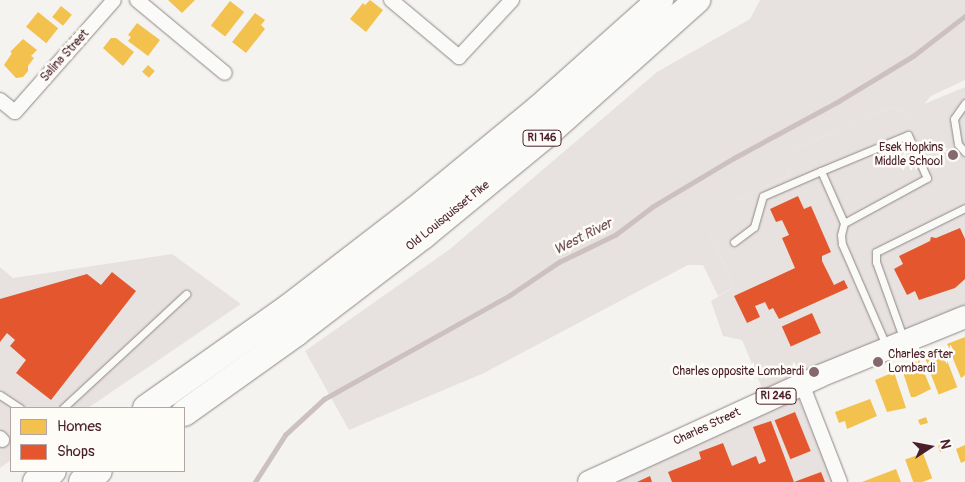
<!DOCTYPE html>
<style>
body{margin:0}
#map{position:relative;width:965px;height:482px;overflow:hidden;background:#f5f3f0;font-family:Pangolin,sans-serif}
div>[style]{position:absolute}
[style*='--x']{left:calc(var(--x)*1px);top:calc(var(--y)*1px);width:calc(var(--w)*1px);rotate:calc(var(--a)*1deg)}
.built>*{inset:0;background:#e7e2df}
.green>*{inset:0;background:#e7e2e0}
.homes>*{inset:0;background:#f2c14e;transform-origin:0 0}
.shops>*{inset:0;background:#e4572e;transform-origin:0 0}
.stream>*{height:4.5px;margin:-2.25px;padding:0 2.25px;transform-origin:2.25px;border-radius:2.25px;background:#ccc1c0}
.roads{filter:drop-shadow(0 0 1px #8f8687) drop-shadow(0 0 1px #8f8687)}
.lane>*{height:7px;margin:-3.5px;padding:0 3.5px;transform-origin:3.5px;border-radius:3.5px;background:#fafaf8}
.street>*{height:14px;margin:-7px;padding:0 7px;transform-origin:7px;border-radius:7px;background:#fafaf8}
.primary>*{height:22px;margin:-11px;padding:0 11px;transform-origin:11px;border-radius:11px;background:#fafaf8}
.highway>*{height:26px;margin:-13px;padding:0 13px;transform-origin:13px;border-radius:13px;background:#fafaf8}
.dots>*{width:14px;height:14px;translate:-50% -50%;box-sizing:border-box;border:2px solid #fdfcf7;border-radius:50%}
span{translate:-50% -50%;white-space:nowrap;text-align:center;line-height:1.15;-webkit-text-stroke:5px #fdfcf7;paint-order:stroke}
.shield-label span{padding:1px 4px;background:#fdfcf7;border:1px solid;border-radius:4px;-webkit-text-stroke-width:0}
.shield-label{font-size:11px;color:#4a1f2b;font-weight:700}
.street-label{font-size:12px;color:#4a1f2b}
.poi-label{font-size:12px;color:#4a1f2b}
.right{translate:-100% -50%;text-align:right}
.left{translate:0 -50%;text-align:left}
.water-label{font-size:14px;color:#725058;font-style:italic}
.legend{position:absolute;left:10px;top:407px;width:175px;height:65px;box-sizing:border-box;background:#fdfcf7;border:1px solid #b5a4a5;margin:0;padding:6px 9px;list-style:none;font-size:15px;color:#4a1f2b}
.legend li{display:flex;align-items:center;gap:10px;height:25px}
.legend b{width:25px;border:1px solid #b5a4a5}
.north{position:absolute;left:905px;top:422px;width:50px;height:50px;-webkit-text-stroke:4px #fdfcf7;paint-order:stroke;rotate:79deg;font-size:14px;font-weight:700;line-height:20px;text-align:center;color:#4a1f2b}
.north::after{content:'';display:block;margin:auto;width:18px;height:22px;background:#4a1f2b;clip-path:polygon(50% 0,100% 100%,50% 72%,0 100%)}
</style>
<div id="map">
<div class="built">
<i style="clip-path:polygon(965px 87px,965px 317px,798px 396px,834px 482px,594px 482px,767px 400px,742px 340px,723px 336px,711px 301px,734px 287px,710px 233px,737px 200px,791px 174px,786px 164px,786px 153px,883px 110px,896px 108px,913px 118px,917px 107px)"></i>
<i style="clip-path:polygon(172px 254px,241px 304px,88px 408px,11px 408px,11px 460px,0 468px,0 267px,13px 278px)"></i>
</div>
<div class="green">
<i style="clip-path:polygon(760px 0,965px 0,965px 80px,931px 96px,925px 103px,923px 117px,913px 118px,896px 108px,883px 110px,786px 153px,786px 164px,791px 174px,737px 200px,735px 205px,741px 219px,710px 233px,734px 287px,718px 296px,703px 265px,688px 265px,484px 373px,349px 430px,305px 351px,450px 249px,657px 72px,750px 19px)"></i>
</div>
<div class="homes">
<i style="clip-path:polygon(168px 0,195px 0,182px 13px)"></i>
<i style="clip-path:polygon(370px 0,383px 10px,366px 32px,350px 19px,363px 3px,365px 5px)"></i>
<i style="left:230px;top:1px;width:18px;height:31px;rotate:38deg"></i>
<i style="left:61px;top:6px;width:14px;height:14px;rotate:39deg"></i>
<i style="left:38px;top:12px;width:26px;height:19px;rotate:39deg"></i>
<i style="clip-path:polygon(255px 13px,265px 20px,261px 25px,265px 29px,246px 53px,232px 42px)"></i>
<i style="clip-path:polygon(137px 23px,160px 40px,148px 56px,128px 41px,131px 37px,128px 35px)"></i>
<i style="clip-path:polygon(111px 38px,116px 38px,134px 52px,123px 66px,103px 48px)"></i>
<i style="clip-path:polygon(23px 39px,37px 50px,31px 56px,34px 58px,28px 66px,28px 71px,23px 77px,16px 78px,4px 65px,12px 53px,10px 52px)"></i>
<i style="left:148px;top:65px;width:9px;height:9px;rotate:41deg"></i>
<i style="clip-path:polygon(965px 337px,965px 375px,961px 378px,947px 344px)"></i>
<i style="left:943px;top:350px;width:40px;height:20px;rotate:69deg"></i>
<i style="clip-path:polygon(919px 360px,931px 389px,915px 397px,911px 397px,901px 366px)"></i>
<i style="clip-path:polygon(894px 372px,906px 408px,887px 412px,875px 380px)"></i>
<i style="clip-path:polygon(870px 399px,877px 416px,847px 429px,845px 421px,839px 423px,835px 412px)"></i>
<i style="clip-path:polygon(926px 417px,928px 423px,920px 425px,918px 420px)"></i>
<i style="clip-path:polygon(943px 444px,945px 449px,940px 452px,938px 446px)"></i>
<i style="clip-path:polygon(965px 445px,965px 461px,961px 463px,956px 449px)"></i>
<i style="left:923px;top:453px;width:27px;height:19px;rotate:70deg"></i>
<i style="clip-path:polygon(896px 469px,901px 482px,862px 482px)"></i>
</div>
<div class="shops">
<i style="clip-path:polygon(798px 196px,804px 209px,811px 206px,831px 252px,822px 256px,822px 261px,834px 285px,844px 280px,848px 288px,779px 319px,773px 308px,769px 310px,765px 302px,755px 306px,760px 317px,747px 323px,734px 296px,795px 268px,782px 238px,789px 235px,782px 220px,776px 222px,770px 209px)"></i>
<i style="clip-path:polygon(960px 228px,965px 239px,965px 279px,955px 288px,919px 300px,915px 291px,907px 295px,894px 269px,903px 264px,899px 256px,930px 241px,931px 237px,936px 238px)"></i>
<i style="clip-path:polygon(112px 272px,136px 291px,51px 400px,16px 373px,26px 360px,10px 346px,15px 340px,7px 333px,0 342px,0 299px,87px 274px,101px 285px)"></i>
<i style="left:812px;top:313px;width:22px;height:33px;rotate:66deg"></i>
<i style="left:795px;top:412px;width:42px;height:22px;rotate:68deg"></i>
<i style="clip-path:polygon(771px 421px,794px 482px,672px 482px,668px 472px,701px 459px,699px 452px,723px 443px,732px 466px,756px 456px,759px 464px,766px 461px,753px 427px)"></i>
<i style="clip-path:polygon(821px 472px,825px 482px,794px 482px)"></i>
<i style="clip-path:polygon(650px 476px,652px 482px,637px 482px)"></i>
</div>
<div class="stream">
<i style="--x:255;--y:482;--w:56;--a:-57.4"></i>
<i style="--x:285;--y:435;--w:53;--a:-42.7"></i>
<i style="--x:324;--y:399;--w:213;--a:-29.2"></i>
<i style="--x:510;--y:295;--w:59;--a:-34"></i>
<i style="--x:559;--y:262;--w:62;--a:-25.7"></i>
<i style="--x:615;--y:235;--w:46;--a:-37.1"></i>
<i style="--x:652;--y:207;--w:96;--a:-30.9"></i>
<i style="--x:734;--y:158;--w:119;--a:-28.5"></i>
<i style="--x:839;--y:101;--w:87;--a:-31.3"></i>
<i style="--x:913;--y:56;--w:66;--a:-37.6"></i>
</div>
<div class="roads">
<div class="lane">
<i style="--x:965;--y:103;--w:19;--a:125"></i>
<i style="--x:954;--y:119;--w:25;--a:81"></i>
<i style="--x:958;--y:144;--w:11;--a:49"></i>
<i style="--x:844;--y:223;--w:57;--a:-113.9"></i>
<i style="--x:821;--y:171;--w:94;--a:-22.5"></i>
<i style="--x:908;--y:135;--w:47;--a:66.2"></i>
<i style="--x:927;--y:178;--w:94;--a:151.5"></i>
<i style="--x:844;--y:223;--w:12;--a:104"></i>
<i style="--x:841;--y:235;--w:9;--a:84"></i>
<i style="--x:842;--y:244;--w:110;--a:66.5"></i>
<i style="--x:734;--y:242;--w:25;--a:-37"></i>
<i style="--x:754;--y:227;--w:32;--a:-74"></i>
<i style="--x:763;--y:196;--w:63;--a:-23.3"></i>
<i style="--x:904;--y:340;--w:83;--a:-109.7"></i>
<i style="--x:876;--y:262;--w:10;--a:-90"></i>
<i style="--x:876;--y:252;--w:99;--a:-26.3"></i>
<i style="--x:0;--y:395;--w:24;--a:33"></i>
<i style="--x:63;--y:408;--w:168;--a:-42.8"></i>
</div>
<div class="street">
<i style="--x:137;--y:0;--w:114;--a:39.7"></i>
<i style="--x:391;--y:0;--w:89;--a:40"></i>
<i style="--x:459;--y:57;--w:78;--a:-47.1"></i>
<i style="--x:0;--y:100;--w:19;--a:39"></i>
<i style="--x:15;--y:112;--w:149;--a:-48.5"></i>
<i style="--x:802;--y:384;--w:105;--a:68.8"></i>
<i style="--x:0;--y:438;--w:3;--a:45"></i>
</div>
<div class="primary">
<i style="--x:589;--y:482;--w:254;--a:-24.6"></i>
<i style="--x:820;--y:376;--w:157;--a:-22.1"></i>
</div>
<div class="highway">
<i style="--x:146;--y:408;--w:175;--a:-35.2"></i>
<i style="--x:289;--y:307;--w:159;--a:-37.6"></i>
<i style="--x:415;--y:210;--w:159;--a:-39.4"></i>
<i style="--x:538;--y:109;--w:164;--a:-41.8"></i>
<i style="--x:184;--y:413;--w:138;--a:-35.5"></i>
<i style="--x:296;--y:333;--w:160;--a:-37.4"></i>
<i style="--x:423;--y:236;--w:159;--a:-39.4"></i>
<i style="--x:546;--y:135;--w:203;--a:-41.8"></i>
<i style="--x:36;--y:482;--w:20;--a:-33"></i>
<i style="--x:82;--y:482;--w:20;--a:-33"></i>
</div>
</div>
<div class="dots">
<i style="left:953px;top:155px;background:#866970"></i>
<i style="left:878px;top:362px;background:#866970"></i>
<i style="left:814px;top:372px;background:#866970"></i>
</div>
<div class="shield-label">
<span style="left:542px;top:138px">RI 146</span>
<span style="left:776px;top:396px">RI 246</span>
</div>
<div class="street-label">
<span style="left:65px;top:56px;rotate:-48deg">Salina Street</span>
<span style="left:448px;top:216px;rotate:-39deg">Old Louisquisset Pike</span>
<span style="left:707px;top:427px;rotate:-25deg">Charles Street</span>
</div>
<div class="poi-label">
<span class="right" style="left:943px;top:155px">Esek Hopkins<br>Middle School</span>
<span class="left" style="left:888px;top:362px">Charles after<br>Lombardi</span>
<span class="right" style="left:804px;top:372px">Charles opposite Lombardi</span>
</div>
<div class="water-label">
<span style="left:583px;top:237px;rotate:-27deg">West River</span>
</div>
<ul class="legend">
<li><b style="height:14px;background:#f2c14e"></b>Homes</li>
<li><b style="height:14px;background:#e4572e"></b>Shops</li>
</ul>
<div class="north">N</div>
</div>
